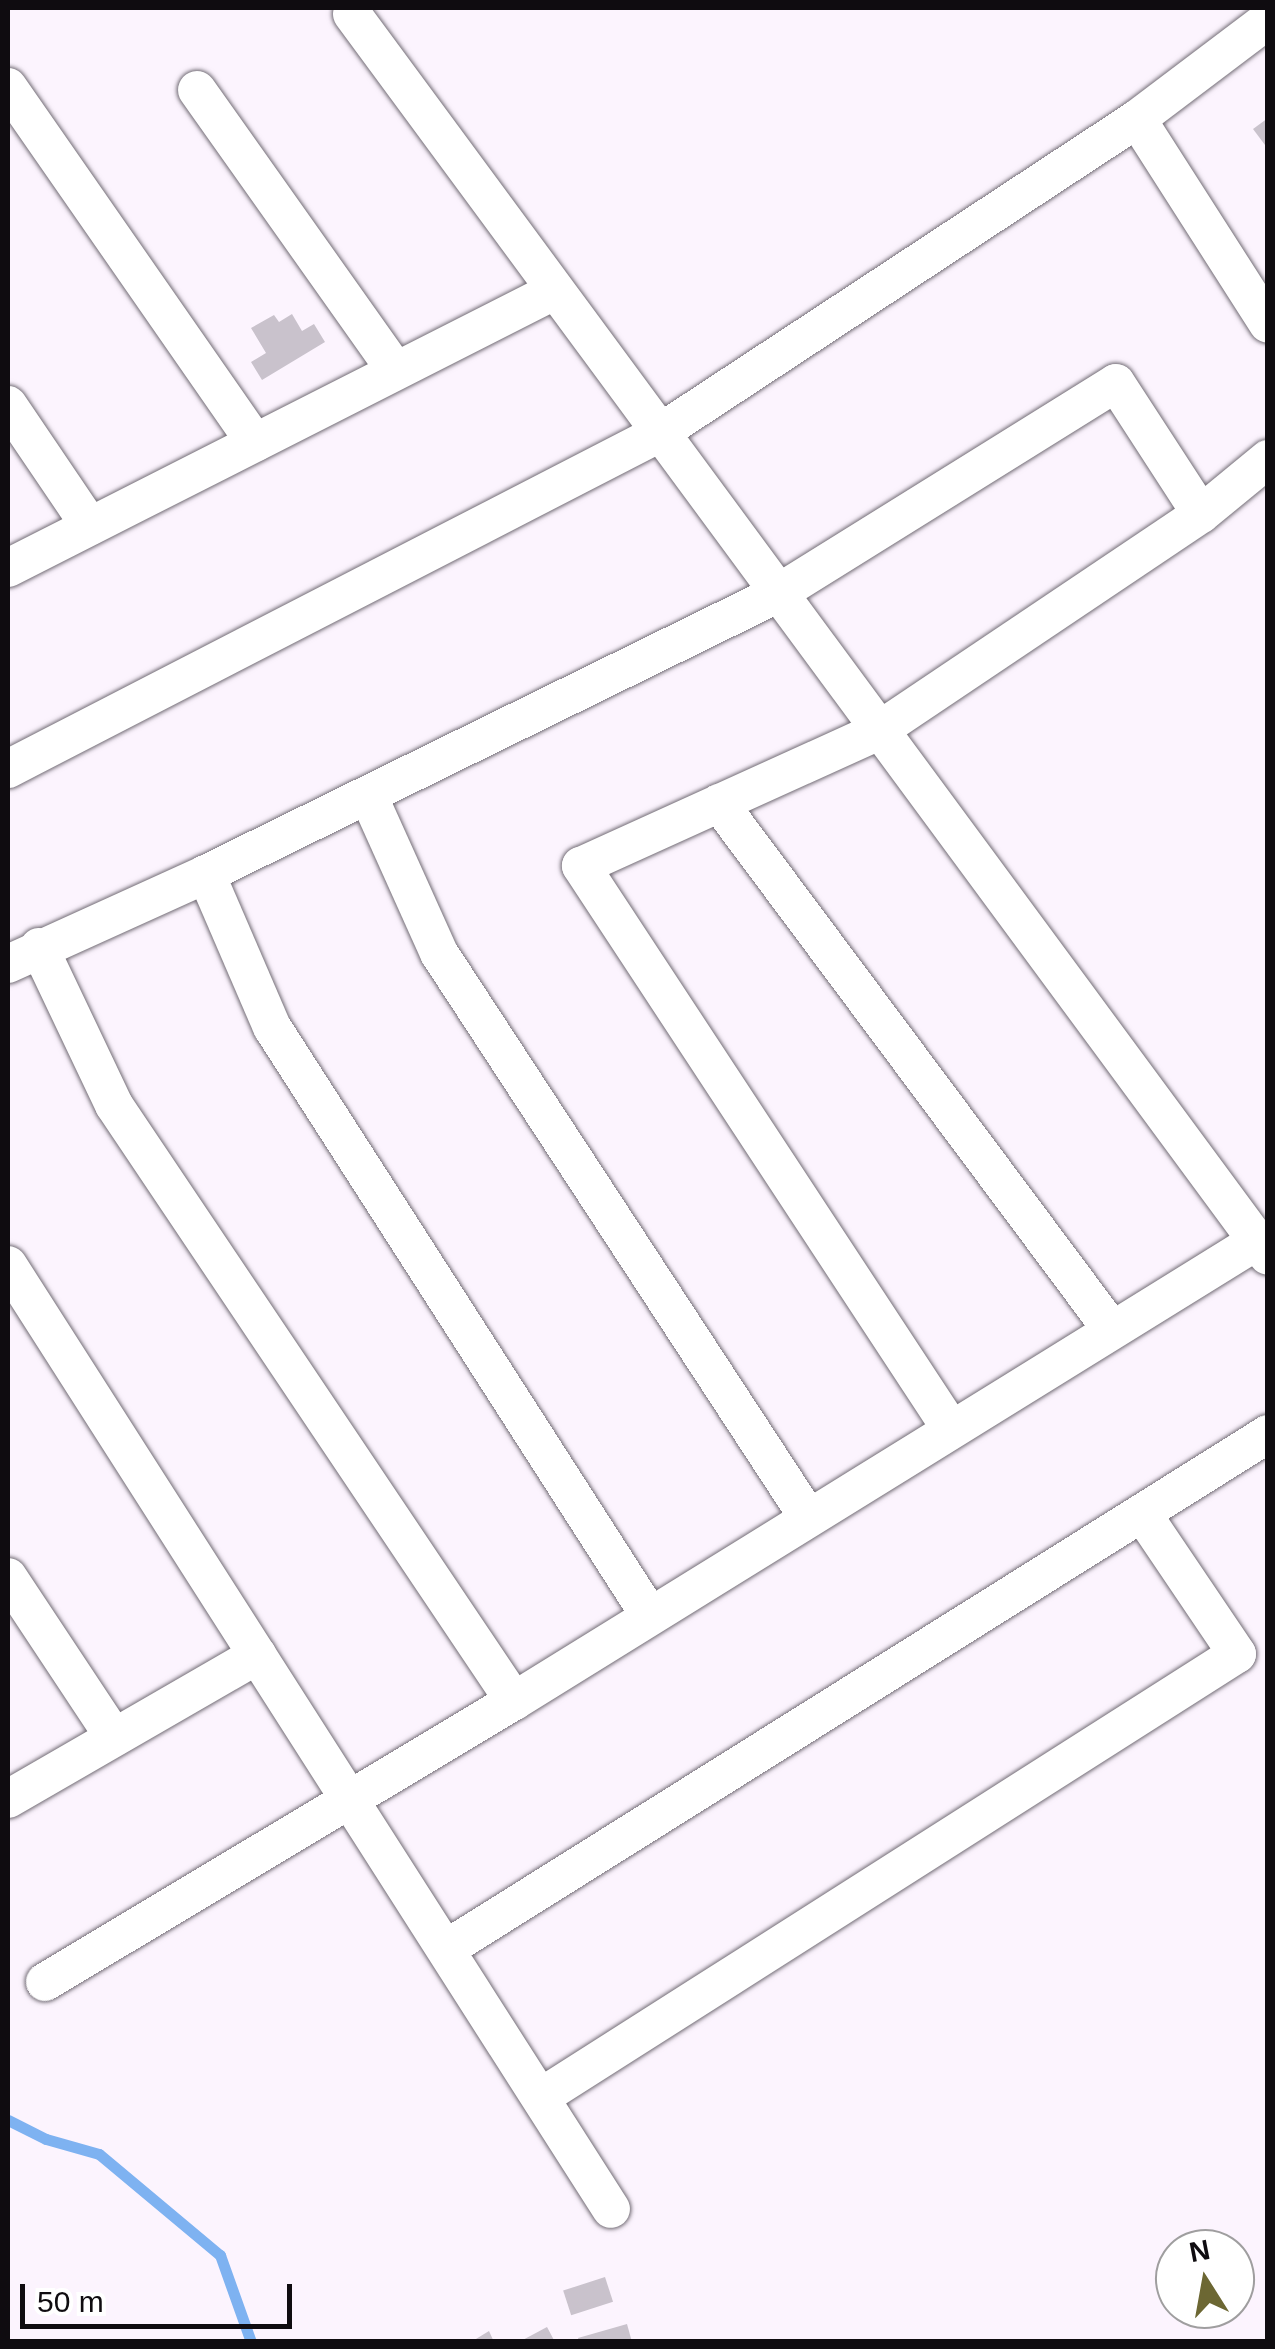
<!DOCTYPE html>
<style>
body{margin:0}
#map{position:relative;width:1275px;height:2349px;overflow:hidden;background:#fcf4fe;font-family:Arial,sans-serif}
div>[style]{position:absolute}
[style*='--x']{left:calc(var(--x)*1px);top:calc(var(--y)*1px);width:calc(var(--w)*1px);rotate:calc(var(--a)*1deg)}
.stream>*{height:11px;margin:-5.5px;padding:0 5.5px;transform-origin:5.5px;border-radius:5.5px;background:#7eb2f1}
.building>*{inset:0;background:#c9c2cc;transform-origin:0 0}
.roads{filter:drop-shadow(0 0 2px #726c75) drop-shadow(0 0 2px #726c75)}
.minor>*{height:38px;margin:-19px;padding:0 19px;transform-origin:19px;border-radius:19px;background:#fff}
span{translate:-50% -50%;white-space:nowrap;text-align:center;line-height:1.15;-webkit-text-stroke:8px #fff;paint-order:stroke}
.frame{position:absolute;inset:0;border:10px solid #0f0c10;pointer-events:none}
.north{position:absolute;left:1155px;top:2229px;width:100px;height:100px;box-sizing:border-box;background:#fff;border:2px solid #9f9e9f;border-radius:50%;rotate:349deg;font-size:28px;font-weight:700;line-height:40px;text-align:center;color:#0f0c10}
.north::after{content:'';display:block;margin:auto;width:35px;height:45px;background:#6c6733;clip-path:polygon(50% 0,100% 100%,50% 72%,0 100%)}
.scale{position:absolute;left:20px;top:2284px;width:272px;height:45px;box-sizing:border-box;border:5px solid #0f0c10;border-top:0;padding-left:12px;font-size:30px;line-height:35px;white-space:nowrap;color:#0f0c10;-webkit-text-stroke:8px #fff;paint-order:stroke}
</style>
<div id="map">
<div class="stream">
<i style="--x:8;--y:2120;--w:42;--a:26.6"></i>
<i style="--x:46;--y:2139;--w:55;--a:15.8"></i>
<i style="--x:99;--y:2154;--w:158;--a:39.9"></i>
<i style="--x:220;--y:2255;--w:92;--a:70.4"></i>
</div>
<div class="building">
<i style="clip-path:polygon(1268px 118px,1268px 149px,1253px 129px)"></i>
<i style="clip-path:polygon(292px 314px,302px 331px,314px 324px,325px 342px,262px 380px,251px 362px,266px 353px,251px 328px,274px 315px,279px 322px)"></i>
<i style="left:605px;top:2277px;width:26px;height:44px;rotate:72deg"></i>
<i style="clip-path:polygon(627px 2324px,632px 2342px,579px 2342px,578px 2338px)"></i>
<i style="clip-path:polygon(547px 2327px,555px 2342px,519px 2342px)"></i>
<i style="clip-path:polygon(489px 2331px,494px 2342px,471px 2342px)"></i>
</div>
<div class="roads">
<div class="minor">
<i style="--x:352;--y:14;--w:1543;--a:53.59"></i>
<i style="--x:8;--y:87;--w:433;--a:55.2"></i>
<i style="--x:197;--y:90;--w:344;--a:54.7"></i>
<i style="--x:1137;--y:119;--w:243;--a:57.4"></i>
<i style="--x:8;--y:405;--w:146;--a:55.9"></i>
<i style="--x:8;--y:568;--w:612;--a:-26.9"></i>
<i style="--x:8;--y:769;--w:731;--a:-27.27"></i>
<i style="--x:658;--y:434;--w:573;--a:-33.33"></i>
<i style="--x:1137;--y:119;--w:164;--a:-37.1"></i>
<i style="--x:368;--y:795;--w:173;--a:65.8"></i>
<i style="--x:439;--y:953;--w:674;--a:56.81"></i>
<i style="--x:719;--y:803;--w:657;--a:53.29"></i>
<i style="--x:206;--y:874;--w:167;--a:66.7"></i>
<i style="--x:272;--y:1027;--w:700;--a:57.31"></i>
<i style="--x:39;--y:947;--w:175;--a:64.6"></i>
<i style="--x:114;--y:1105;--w:718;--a:56.13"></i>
<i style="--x:8;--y:964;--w:217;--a:-24.4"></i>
<i style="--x:206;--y:874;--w:636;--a:-26.12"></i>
<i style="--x:777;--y:594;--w:399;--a:-31.9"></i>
<i style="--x:1116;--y:383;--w:156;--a:57"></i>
<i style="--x:8;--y:1265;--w:1120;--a:57.43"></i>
<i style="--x:951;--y:1429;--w:674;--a:-123.31"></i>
<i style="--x:581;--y:866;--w:326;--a:-24.4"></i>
<i style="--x:878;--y:731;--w:389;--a:-33.9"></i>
<i style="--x:1201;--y:514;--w:87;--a:-39.4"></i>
<i style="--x:8;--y:1577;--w:192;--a:56.5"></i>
<i style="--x:8;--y:1799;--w:288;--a:-30"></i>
<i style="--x:446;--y:1949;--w:970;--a:-32.07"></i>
<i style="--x:45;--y:1982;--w:547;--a:-30.93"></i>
<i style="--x:514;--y:1701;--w:874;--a:-31.76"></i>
<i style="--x:541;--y:2097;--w:825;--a:-32.48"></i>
<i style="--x:1237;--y:1654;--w:170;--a:-124"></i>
</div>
</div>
<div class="frame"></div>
<div class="north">N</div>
<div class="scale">50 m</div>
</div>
